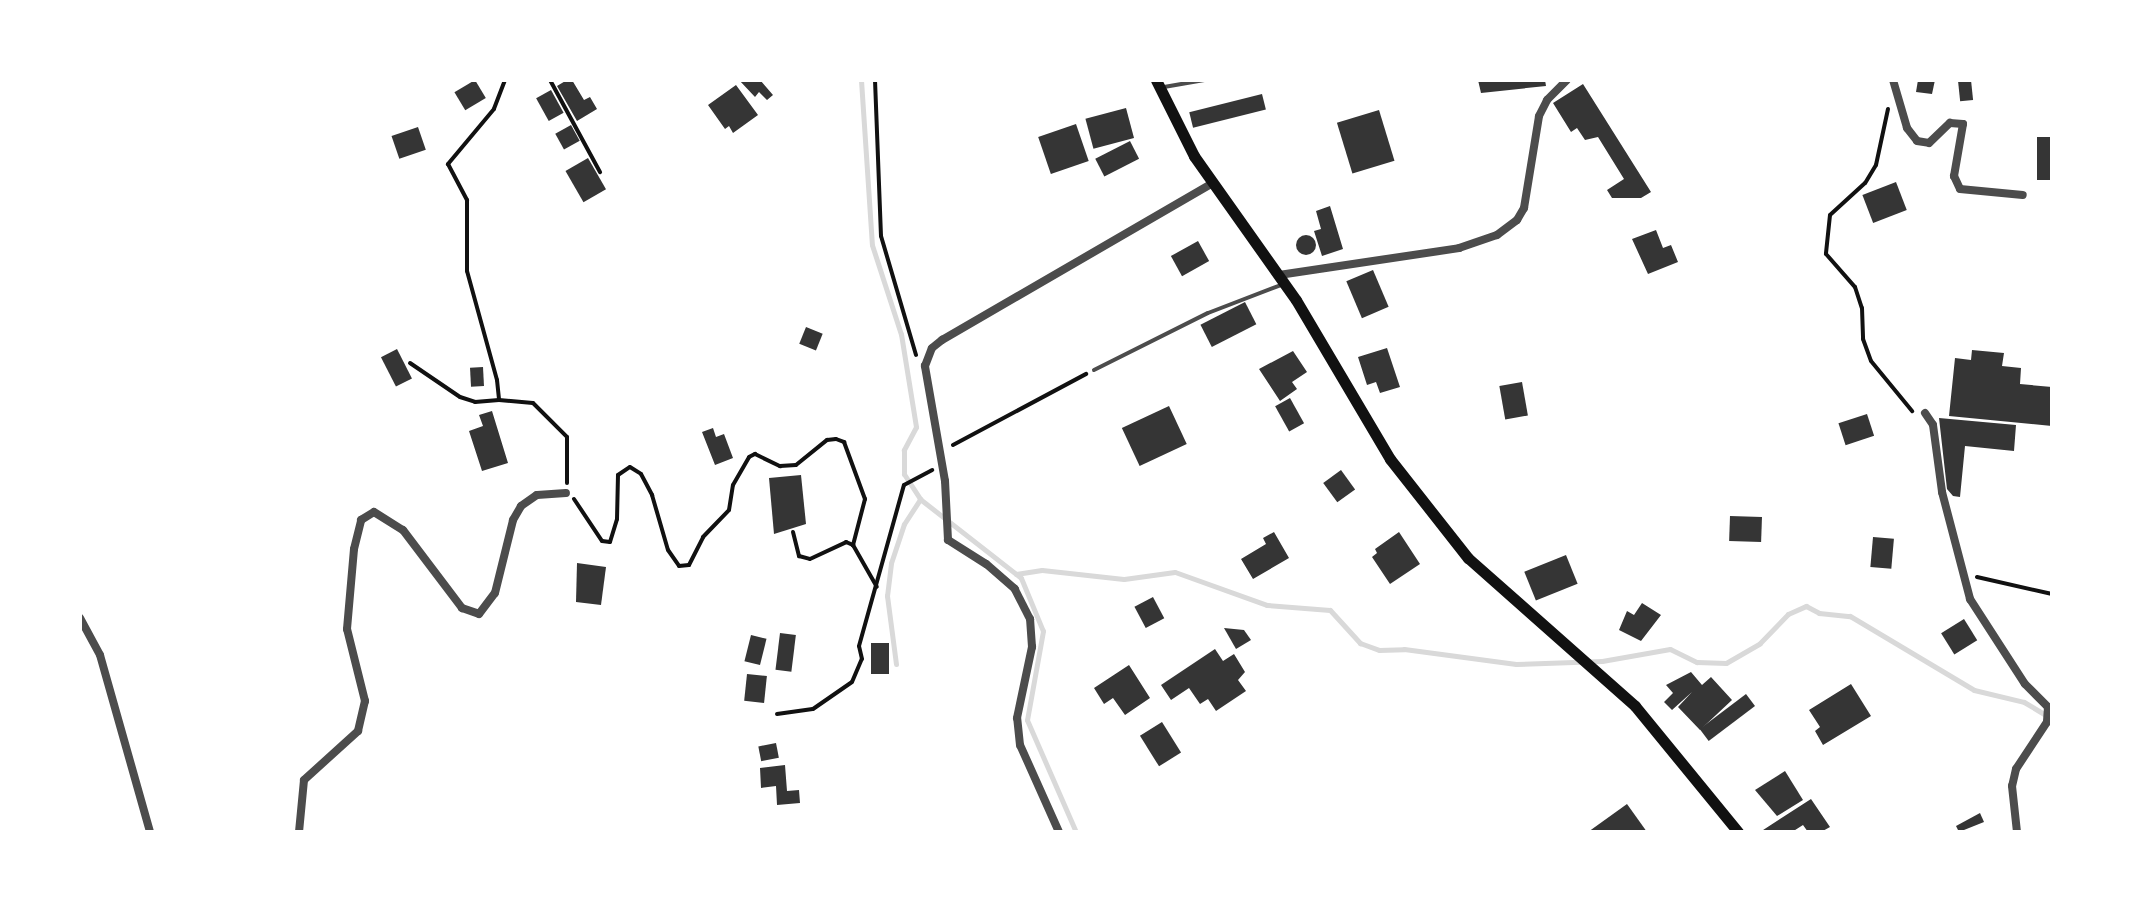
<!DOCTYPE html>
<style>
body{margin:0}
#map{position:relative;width:2132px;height:912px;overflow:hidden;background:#fff;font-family:"Noto Sans",sans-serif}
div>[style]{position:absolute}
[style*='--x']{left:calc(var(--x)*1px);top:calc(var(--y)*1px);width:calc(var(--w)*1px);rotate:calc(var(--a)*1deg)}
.stream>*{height:5px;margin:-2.5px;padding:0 2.5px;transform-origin:2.5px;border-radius:2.5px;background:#d9d9d9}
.building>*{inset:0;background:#353535;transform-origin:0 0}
.round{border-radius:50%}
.path>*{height:4px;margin:-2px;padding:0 2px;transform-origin:2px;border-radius:2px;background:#111}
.service>*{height:4px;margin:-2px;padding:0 2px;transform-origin:2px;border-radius:2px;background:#4c4c4c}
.minor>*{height:8px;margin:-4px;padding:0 4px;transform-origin:4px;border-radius:4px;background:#4c4c4c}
.secondary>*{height:11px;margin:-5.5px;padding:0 5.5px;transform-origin:5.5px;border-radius:5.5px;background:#111}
span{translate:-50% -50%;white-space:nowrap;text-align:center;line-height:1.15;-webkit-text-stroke:10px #fff;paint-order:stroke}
.frame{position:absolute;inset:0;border:82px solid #fff;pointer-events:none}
</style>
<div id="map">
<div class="stream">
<i style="--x:861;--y:80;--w:165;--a:86.2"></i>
<i style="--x:872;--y:245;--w:94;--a:72"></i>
<i style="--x:901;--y:334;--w:94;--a:80.8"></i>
<i style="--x:916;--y:427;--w:26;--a:118"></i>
<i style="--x:904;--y:450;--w:24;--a:90"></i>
<i style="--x:904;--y:474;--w:30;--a:57"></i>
<i style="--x:920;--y:499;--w:128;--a:38"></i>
<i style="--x:1021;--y:578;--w:57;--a:67.5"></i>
<i style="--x:1043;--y:631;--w:90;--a:100.2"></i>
<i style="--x:1027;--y:720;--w:122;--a:66.4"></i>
<i style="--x:1016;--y:574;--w:26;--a:-9"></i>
<i style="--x:1042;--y:570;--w:82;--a:6.3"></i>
<i style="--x:1124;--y:579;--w:51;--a:-7.8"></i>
<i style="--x:1175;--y:572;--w:98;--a:19.7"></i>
<i style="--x:1267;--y:605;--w:63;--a:4.5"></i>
<i style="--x:1330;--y:610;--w:45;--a:47.7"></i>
<i style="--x:1360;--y:643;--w:20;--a:20"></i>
<i style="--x:1379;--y:650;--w:25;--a:-2"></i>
<i style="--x:1404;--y:649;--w:113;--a:7.6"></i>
<i style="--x:1516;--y:664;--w:86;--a:-2"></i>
<i style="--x:1602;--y:661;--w:69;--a:-10"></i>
<i style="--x:1670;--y:649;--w:30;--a:26"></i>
<i style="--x:1697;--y:662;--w:29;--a:2"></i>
<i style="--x:1726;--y:663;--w:39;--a:-30"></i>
<i style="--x:1760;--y:643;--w:40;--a:-46"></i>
<i style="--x:1788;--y:614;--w:20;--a:-24"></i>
<i style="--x:1806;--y:606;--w:15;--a:28"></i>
<i style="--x:1819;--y:613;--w:31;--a:6"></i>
<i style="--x:1850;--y:616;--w:144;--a:30.8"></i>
<i style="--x:1974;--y:690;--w:51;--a:13.5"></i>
<i style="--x:2024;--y:702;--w:33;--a:31"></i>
<i style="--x:896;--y:664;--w:69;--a:-97.5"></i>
<i style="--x:887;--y:596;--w:33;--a:-83"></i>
<i style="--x:891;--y:563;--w:41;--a:-71.6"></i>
<i style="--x:904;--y:524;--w:30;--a:-57"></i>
</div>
<div class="building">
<i style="left:475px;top:80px;width:21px;height:24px;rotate:59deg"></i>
<i style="clip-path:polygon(567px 80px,572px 80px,584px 100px,590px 97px,597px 109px,577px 121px,557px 86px)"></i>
<i style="clip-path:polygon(739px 80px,760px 80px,773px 95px,767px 100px,759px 92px,755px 97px)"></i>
<i style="clip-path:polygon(1478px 80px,1545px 80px,1546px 86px,1481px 93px)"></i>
<i style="clip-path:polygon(1918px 80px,1935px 80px,1932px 94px,1916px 92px)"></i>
<i style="left:1971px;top:80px;width:20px;height:13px;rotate:84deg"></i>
<i style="clip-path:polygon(1583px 84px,1651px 192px,1641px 198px,1612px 198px,1607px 190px,1624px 179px,1598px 137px,1585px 140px,1577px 128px,1571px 132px,1553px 103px)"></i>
<i style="clip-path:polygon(736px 85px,758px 115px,733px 133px,729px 126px,725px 129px,708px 105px)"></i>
<i style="left:551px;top:90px;width:26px;height:17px;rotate:61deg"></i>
<i style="left:1262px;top:94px;width:16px;height:75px;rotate:76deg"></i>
<i style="left:1126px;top:108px;width:31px;height:42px;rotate:75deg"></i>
<i style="left:1379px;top:110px;width:53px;height:44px;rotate:73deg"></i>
<i style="left:1076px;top:124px;width:39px;height:40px;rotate:71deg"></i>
<i style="left:571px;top:125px;width:18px;height:18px;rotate:61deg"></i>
<i style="left:418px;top:127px;width:24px;height:28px;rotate:71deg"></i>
<i style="left:2052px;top:137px;width:43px;height:15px;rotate:90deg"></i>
<i style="left:1130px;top:141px;width:20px;height:39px;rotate:63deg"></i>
<i style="left:588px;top:158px;width:36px;height:26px;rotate:60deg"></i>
<i style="left:1896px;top:182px;width:30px;height:36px;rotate:69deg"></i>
<i style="clip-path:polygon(1330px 206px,1343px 249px,1322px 256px,1314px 231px,1321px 229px,1316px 211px)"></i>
<i style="clip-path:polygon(1656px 230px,1663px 248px,1671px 245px,1678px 262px,1648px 274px,1632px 239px)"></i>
<i class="round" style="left:1296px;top:235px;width:20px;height:20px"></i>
<i style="left:1198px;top:241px;width:23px;height:31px;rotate:61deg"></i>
<i style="left:1373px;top:270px;width:40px;height:29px;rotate:67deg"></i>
<i style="left:1245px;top:302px;width:25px;height:50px;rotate:63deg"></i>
<i style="left:806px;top:327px;width:18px;height:18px;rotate:22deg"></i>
<i style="clip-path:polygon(1387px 348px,1400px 387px,1380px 393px,1376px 382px,1367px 385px,1358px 357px)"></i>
<i style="left:397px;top:349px;width:33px;height:18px;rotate:63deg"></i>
<i style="clip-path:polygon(1972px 350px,2004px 353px,2002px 366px,2021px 368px,2020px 384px,2052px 387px,2052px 426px,1949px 416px,1955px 358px,1971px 360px)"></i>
<i style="clip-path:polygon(1293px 351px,1307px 372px,1292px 382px,1297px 389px,1280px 401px,1259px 369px)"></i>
<i style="left:483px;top:367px;width:19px;height:13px;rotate:87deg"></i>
<i style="left:1522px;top:382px;width:34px;height:23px;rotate:80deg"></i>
<i style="left:1290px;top:398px;width:29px;height:17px;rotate:61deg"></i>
<i style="left:1169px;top:406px;width:42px;height:52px;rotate:65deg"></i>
<i style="clip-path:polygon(492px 411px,508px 463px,482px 471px,469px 431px,483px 426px,479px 415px)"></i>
<i style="left:1867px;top:414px;width:23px;height:30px;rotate:72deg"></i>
<i style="clip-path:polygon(1939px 418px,2016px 425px,2014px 451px,1965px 446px,1960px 497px,1953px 496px,1947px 489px)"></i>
<i style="clip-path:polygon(713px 428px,716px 437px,724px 434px,733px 458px,715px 465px,702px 432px)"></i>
<i style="left:1341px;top:470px;width:24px;height:22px;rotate:54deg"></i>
<i style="clip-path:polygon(801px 475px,806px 524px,774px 534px,769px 478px)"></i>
<i style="left:1730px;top:516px;width:32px;height:25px;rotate:2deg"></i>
<i style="clip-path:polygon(1274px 532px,1289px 558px,1253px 579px,1241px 559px,1266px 544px,1263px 538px)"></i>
<i style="clip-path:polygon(1399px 532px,1420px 564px,1390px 584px,1372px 557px,1377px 553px,1375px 549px)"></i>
<i style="left:1873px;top:537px;width:21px;height:30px;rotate:5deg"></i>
<i style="left:1566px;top:555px;width:31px;height:45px;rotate:68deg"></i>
<i style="clip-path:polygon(577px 563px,606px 567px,601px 605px,576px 602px)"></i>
<i style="left:1153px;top:597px;width:24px;height:21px;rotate:62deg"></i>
<i style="clip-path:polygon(1642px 603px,1661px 615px,1641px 641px,1619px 630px,1627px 611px,1634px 615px)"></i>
<i style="left:1964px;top:619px;width:25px;height:27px;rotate:58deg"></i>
<i style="clip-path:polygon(1224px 628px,1244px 630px,1251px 640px,1236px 649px)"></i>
<i style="left:780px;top:633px;width:16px;height:37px;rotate:7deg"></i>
<i style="left:751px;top:635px;width:16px;height:27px;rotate:14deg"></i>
<i style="left:871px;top:643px;width:18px;height:31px"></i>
<i style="clip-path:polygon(1215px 649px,1223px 661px,1234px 654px,1245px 672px,1238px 680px,1246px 691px,1216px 711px,1208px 699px,1200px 704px,1189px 688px,1171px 700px,1161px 685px)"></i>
<i style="clip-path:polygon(1129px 665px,1150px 698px,1125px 715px,1113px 698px,1104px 704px,1094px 688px)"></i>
<i style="clip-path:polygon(1691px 672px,1702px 685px,1711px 677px,1732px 700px,1700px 730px,1678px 707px,1692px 692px,1672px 710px,1664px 702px,1673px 693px,1666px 685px)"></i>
<i style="left:747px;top:674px;width:20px;height:27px;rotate:6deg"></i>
<i style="clip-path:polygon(1851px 684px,1871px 716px,1823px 745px,1815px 731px,1820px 727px,1809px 710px)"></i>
<i style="left:1746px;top:694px;width:15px;height:58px;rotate:53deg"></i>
<i style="left:1162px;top:722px;width:36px;height:26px;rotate:58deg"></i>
<i style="left:776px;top:743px;width:15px;height:18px;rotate:79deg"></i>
<i style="clip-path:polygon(785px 765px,787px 791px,799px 790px,800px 803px,777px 805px,776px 786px,761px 788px,760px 768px)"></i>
<i style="clip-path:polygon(1785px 771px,1803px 800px,1777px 816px,1755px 790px)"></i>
<i style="clip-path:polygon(1811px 799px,1830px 827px,1821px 832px,1808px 832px,1803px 825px,1792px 832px,1760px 832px)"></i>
<i style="clip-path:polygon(1627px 804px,1647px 832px,1588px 832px)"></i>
<i style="clip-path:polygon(1980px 813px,1984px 822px,1959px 832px,1956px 826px)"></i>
</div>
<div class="path">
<i style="--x:505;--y:80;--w:31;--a:111"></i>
<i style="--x:494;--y:109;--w:72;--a:129.9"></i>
<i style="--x:448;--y:164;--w:41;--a:62.2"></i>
<i style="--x:467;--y:200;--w:71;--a:90"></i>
<i style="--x:467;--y:271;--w:113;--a:74.6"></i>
<i style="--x:497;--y:380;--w:20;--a:84"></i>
<i style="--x:499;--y:400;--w:34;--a:5"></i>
<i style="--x:533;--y:403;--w:48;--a:45"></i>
<i style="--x:567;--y:437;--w:46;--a:90"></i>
<i style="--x:550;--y:80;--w:105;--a:61.5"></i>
<i style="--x:875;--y:80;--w:156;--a:87.8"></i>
<i style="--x:881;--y:236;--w:124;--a:73.6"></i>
<i style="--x:1888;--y:109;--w:57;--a:102.1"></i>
<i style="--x:1876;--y:165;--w:21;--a:121"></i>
<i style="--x:1865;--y:183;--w:47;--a:137.6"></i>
<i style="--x:1830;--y:215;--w:39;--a:96"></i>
<i style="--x:1826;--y:254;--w:44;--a:48.7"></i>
<i style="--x:1855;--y:287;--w:22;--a:72"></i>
<i style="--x:1862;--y:308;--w:31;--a:88"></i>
<i style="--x:1863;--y:339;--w:23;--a:70"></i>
<i style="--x:1871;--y:361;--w:65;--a:50.6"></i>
<i style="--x:410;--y:363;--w:60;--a:34.2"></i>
<i style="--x:460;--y:397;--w:16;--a:18"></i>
<i style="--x:475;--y:402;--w:24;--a:-5"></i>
<i style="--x:953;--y:445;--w:151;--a:-28.1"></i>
<i style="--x:574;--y:499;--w:50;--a:56.3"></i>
<i style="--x:602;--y:541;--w:8;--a:7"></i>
<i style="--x:610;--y:542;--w:24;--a:-73"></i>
<i style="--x:617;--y:519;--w:44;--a:-88.7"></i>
<i style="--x:618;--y:475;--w:14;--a:-34"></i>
<i style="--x:630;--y:467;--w:13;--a:32"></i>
<i style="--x:641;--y:474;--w:24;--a:62"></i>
<i style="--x:652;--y:495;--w:57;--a:73.8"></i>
<i style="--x:668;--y:550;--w:19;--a:55"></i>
<i style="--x:679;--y:566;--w:10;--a:-6"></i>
<i style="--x:689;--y:565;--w:31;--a:-63"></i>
<i style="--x:703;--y:537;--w:37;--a:-46"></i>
<i style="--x:729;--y:510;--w:25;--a:-81"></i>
<i style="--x:733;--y:485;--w:32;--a:-60"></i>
<i style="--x:749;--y:457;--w:7;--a:-27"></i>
<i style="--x:755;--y:454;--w:28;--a:26"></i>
<i style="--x:780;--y:466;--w:16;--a:-4"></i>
<i style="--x:796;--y:465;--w:40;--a:-39"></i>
<i style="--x:827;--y:440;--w:9;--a:-6"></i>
<i style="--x:836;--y:439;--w:9;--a:21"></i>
<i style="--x:844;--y:442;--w:61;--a:69.8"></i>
<i style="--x:865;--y:499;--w:48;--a:104.6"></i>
<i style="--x:793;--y:532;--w:25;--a:76"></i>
<i style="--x:799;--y:556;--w:11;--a:15"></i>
<i style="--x:810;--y:559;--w:40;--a:-25"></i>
<i style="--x:846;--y:542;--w:8;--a:23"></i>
<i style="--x:853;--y:545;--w:48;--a:60.3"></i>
<i style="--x:1977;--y:577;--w:77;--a:12.8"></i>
<i style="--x:777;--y:714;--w:36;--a:-8"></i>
<i style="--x:813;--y:709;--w:47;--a:-34.7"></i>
<i style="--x:852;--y:682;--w:25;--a:-67"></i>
<i style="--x:862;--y:659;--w:13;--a:-103"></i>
<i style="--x:859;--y:646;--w:167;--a:-74.4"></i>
<i style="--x:904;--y:485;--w:32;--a:-28"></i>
</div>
<div class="service">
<i style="--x:1164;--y:87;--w:41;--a:-9.9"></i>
<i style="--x:1094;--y:370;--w:127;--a:-26.6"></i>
<i style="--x:1208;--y:313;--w:78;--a:-21"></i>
</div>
<div class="minor">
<i style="--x:1893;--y:80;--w:50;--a:73.7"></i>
<i style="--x:1907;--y:128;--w:16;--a:52"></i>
<i style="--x:1917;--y:141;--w:12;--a:9"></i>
<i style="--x:1929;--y:143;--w:29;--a:-44"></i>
<i style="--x:1950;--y:123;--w:13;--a:4"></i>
<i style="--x:1963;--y:124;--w:53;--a:99.8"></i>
<i style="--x:1954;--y:176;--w:14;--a:65"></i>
<i style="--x:1960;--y:189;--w:63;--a:5.4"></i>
<i style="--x:1279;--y:275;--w:182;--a:-8.5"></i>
<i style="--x:1459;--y:248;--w:40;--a:-18.9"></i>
<i style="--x:1497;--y:235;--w:25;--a:-37"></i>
<i style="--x:1517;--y:220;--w:14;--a:-60"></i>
<i style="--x:1524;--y:208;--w:93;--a:-80.7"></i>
<i style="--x:1539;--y:116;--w:18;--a:-63"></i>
<i style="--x:1547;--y:100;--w:28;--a:-45"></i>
<i style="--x:1925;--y:413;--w:14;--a:56"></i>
<i style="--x:1933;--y:425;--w:68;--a:82.3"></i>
<i style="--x:1942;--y:492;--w:111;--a:75.3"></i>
<i style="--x:1970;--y:599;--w:101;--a:57.1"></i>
<i style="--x:2025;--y:684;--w:33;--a:45"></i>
<i style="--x:2048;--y:707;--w:15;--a:94"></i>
<i style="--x:2047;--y:722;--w:56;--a:123.4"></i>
<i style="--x:2016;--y:769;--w:17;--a:103"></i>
<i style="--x:2012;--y:786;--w:46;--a:83.8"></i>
<i style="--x:80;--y:618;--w:42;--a:61.6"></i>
<i style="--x:100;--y:655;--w:184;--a:74.2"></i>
<i style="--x:299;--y:832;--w:52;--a:-84.5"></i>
<i style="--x:304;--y:780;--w:73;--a:-42.2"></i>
<i style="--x:358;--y:731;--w:31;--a:-77"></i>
<i style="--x:365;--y:701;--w:74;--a:-104"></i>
<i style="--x:347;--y:629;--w:80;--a:-85"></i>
<i style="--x:354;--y:549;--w:30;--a:-76"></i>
<i style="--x:361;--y:520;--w:15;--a:-32"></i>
<i style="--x:374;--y:512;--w:34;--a:32"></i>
<i style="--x:403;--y:530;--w:98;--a:52.9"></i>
<i style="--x:462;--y:608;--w:18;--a:19"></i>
<i style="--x:479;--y:614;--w:26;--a:-53"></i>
<i style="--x:495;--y:593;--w:75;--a:-76.1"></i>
<i style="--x:513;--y:520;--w:16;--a:-60"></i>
<i style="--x:521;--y:506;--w:19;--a:-35"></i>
<i style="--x:537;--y:495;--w:29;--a:-4"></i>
<i style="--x:1059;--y:832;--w:95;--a:-114.1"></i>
<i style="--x:1020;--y:745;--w:27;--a:-96"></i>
<i style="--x:1017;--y:718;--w:73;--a:-78.1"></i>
<i style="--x:1032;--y:647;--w:28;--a:-94"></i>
<i style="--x:1030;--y:619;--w:34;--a:-117"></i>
<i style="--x:1015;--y:589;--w:38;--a:-139"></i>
<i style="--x:986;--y:564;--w:45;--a:-147.7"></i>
<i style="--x:948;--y:540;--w:59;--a:-92.9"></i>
<i style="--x:945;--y:481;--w:117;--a:-99.9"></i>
<i style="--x:925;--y:366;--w:19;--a:-69"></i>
<i style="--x:932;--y:348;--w:13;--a:-39"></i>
<i style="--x:942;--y:340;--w:313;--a:-30.1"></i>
</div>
<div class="secondary">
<i style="--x:1156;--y:80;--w:85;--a:63.4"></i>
<i style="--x:1194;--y:156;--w:176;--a:54.7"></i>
<i style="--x:1296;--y:300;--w:185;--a:59.4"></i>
<i style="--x:1390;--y:459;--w:126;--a:51.8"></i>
<i style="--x:1468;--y:558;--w:223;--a:41.5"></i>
<i style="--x:1635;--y:706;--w:163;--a:50.7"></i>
</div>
<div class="frame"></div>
</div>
